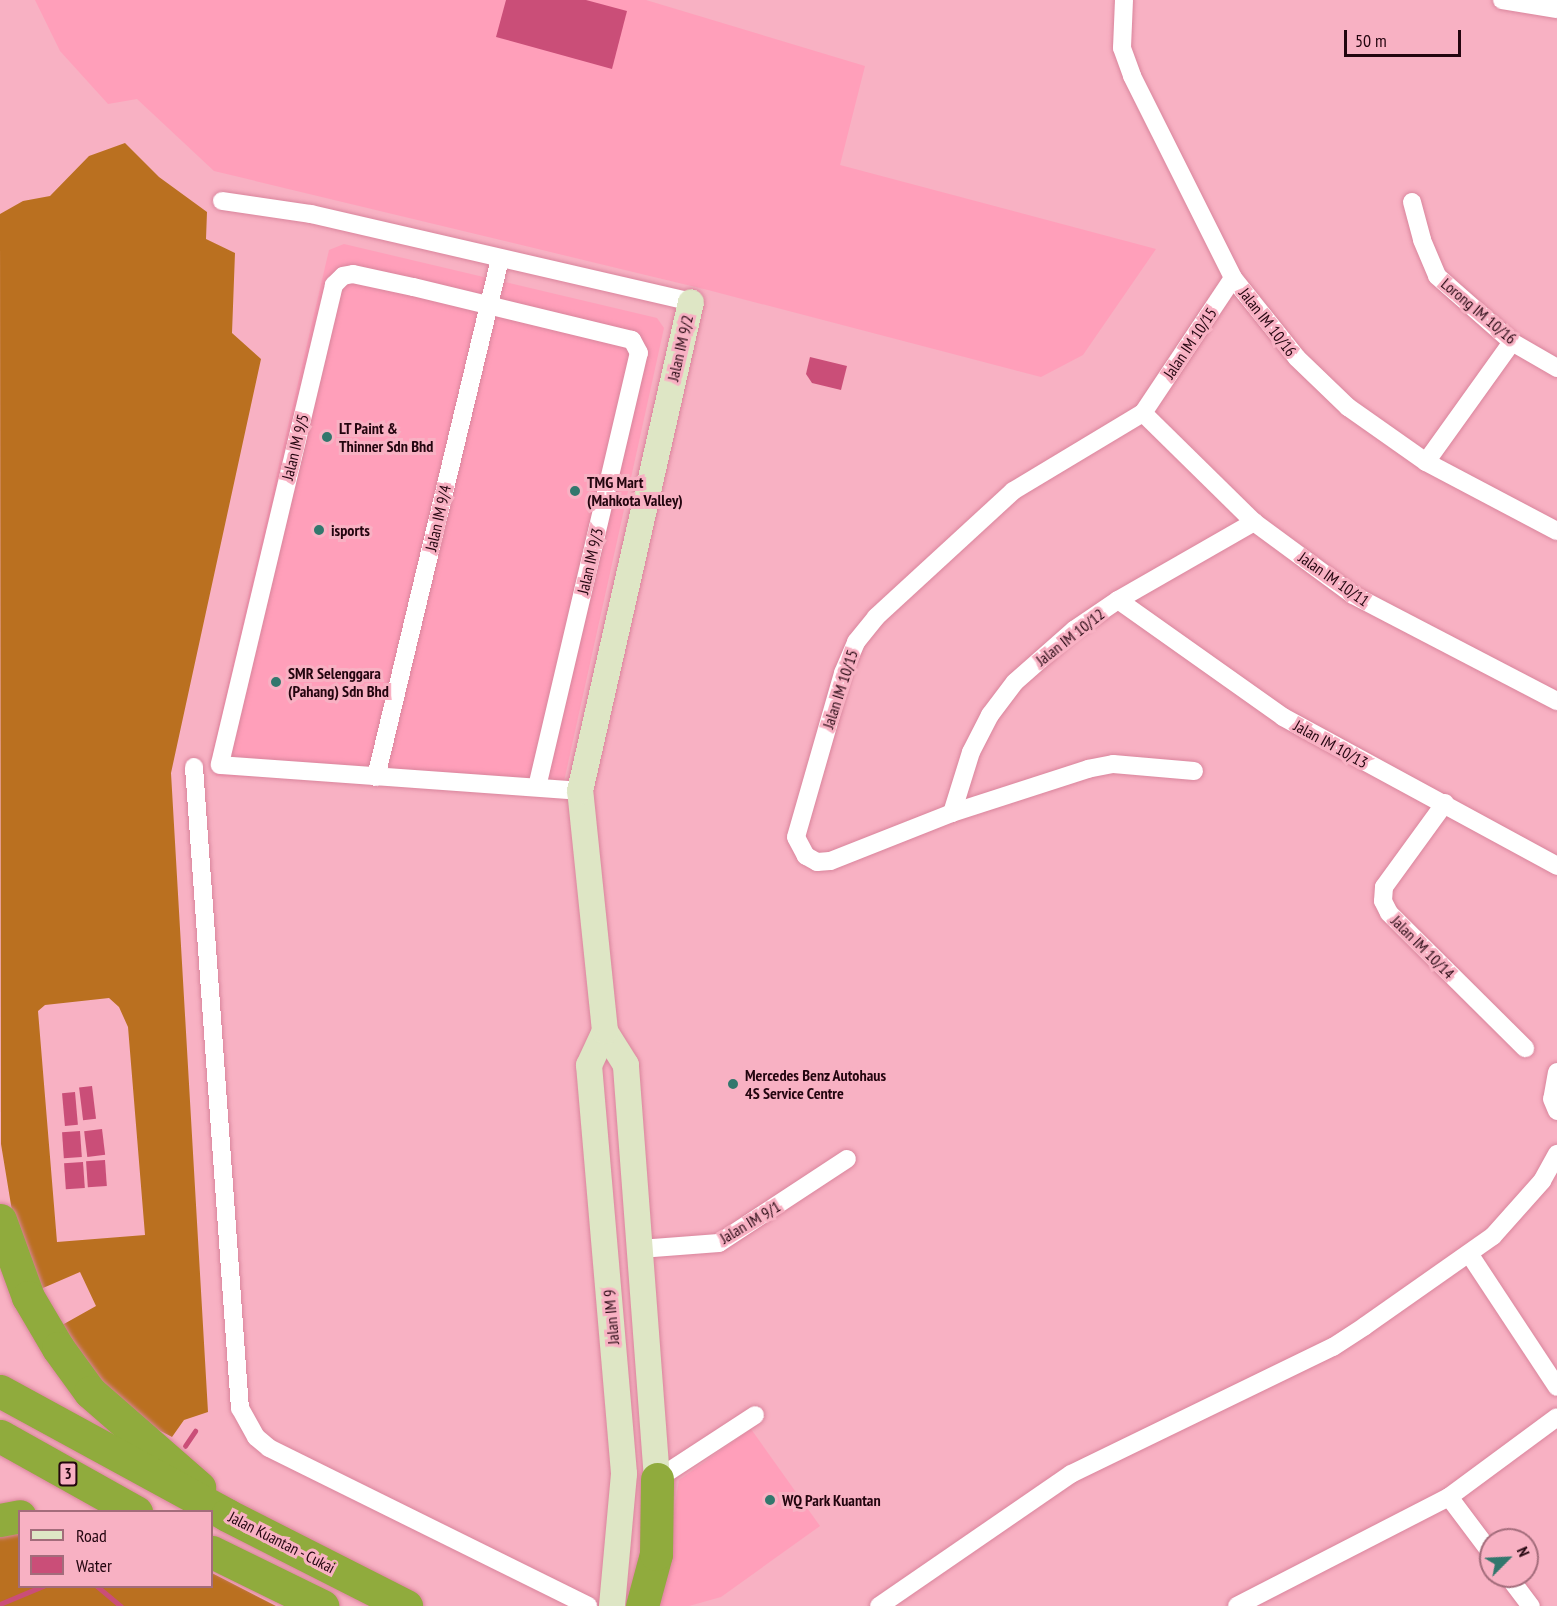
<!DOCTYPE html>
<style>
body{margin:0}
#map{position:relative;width:1557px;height:1606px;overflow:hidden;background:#f8b1c3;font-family:"PT Sans Narrow",sans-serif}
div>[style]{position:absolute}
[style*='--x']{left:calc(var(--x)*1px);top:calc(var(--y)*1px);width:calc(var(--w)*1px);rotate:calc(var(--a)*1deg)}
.built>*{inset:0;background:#ff9fba}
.forest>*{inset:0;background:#ba7020}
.water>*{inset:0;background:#ca4e78;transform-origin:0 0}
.stream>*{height:4.5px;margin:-2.25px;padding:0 2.25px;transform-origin:2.25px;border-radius:2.25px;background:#ca4e78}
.roads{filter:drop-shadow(0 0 2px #d9859c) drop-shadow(0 0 2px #d9859c)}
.street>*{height:18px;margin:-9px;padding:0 9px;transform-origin:9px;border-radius:9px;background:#fff}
.secondary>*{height:26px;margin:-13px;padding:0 13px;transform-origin:13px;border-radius:13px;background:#dee6c5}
.highway>*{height:33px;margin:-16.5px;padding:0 16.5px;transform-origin:16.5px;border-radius:16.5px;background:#90ab3d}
.dots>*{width:16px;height:16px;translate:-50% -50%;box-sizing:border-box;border:3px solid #f8b1c3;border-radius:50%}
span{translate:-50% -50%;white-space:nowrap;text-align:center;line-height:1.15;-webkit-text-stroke:6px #f8b1c3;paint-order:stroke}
.shield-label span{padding:2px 4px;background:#f8b1c3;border:2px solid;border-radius:4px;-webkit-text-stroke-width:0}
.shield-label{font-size:15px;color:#23050f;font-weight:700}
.street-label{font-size:16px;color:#23050f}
.poi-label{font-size:16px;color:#23050f;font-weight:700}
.left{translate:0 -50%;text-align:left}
.legend{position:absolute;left:18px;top:1510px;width:195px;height:78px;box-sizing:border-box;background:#f8b1c3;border:2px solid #a36c7b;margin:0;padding:8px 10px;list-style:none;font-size:18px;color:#23050f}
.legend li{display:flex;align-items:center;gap:12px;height:30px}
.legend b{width:30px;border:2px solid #a36c7b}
.north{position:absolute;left:1479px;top:1528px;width:60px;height:60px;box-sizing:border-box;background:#f8b1c3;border:2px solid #a36c7b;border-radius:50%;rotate:66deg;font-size:16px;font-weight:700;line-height:24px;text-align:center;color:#23050f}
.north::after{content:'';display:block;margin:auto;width:21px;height:27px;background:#32776d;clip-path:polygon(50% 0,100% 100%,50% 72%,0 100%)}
.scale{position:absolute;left:1344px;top:30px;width:117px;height:27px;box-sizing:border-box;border:3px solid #23050f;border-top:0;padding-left:8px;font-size:18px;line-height:21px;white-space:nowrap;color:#23050f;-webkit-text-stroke:4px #f8b1c3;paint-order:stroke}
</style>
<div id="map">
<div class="built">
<i style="clip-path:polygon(35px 0,646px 0,865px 66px,840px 165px,1156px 249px,1083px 355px,1041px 377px,708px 290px,214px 171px,137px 99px,108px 104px,60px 51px)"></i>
<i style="clip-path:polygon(344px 244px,657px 318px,664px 328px,563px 786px,216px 776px,211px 757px,329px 250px)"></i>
<i style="clip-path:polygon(751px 1429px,820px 1526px,721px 1597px,689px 1606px,659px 1606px,679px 1480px)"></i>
</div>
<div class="forest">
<i style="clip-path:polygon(evenodd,125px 143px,159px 177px,207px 212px,206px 239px,235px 253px,232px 333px,261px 359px,171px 773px,208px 1412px,184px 1420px,172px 1437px,132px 1416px,55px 1329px,96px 1306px,80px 1272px,36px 1291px,12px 1211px,1px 1144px,0 214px,23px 201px,50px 196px,89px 156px,125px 143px,109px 998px,119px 1007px,128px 1027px,145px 1235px,57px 1242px,38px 1011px,45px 1005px,109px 998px)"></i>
<i style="clip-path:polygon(19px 1527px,20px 1586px,212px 1586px,212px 1573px,276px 1606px,0 1606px,0 1531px)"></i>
</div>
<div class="water">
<i style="clip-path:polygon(506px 0,586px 0,627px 11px,612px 69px,496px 37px)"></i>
<i style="clip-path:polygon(810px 357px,847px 366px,841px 390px,812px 383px,806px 374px)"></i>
<i style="left:92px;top:1086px;width:33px;height:13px;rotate:83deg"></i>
<i style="left:75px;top:1092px;width:33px;height:13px;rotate:85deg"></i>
<i style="left:102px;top:1129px;width:26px;height:18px;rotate:83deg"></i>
<i style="left:80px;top:1131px;width:26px;height:18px;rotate:86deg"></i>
<i style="left:105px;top:1160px;width:26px;height:19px;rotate:86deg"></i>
<i style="left:83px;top:1162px;width:26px;height:19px;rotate:86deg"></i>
</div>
<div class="stream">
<i style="--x:185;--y:1446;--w:18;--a:-56"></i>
<i style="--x:97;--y:1586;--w:31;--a:40"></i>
<i style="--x:0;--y:1604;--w:47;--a:-22.7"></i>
</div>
<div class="roads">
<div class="street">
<i style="--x:1124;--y:0;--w:48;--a:92.4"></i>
<i style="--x:1122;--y:48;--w:30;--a:70"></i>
<i style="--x:1132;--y:76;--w:226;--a:63.4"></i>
<i style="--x:1233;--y:278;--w:102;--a:51.3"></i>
<i style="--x:1297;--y:358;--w:71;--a:43.9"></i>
<i style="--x:1348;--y:407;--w:95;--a:35.2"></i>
<i style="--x:1426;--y:462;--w:148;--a:27.8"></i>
<i style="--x:1502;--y:0;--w:56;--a:9.3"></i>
<i style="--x:222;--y:201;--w:90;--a:8.3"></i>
<i style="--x:311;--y:214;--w:390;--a:13"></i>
<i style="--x:1412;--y:202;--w:39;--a:75"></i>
<i style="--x:1422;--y:240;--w:39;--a:67"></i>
<i style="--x:1437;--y:276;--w:100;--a:41.3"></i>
<i style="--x:1512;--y:342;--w:52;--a:30"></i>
<i style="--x:1143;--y:413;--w:156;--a:44.5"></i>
<i style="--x:1254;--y:522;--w:123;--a:36.4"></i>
<i style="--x:1353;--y:595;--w:230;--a:27.5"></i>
<i style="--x:1426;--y:462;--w:148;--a:-54.4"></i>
<i style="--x:1118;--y:600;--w:202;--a:35.3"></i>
<i style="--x:1283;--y:717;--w:312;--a:28.5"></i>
<i style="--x:194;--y:767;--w:643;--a:85.9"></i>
<i style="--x:240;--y:1408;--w:33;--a:61"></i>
<i style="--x:256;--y:1437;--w:17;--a:40"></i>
<i style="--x:269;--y:1448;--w:356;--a:26.3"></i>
<i style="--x:1194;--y:771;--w:81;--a:-175.1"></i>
<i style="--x:1113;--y:764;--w:25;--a:169"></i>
<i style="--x:1088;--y:769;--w:143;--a:162.1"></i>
<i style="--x:952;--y:813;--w:131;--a:158.5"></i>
<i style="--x:830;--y:861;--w:13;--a:176"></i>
<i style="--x:817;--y:862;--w:13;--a:-151"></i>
<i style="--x:806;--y:856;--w:21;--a:-118"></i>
<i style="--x:796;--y:837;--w:171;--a:-74"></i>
<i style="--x:843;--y:673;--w:34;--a:-67"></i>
<i style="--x:856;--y:642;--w:32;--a:-51"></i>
<i style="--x:876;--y:617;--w:186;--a:-42.6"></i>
<i style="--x:1013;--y:491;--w:152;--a:-31"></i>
<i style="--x:1143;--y:413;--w:162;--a:-56.3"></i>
<i style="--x:376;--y:777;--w:533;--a:-76.54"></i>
<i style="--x:537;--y:787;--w:446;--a:-76.8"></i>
<i style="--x:639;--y:353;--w:15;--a:-118"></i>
<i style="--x:632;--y:340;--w:225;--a:-166.4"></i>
<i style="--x:413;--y:287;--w:61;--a:-167.8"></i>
<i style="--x:353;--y:274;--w:10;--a:169"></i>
<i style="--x:343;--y:276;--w:13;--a:135"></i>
<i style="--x:334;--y:285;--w:493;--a:103.4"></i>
<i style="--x:220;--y:765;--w:361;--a:4.1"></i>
<i style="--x:1445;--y:803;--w:104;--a:126"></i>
<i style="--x:1384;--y:887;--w:14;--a:94"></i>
<i style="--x:1383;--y:901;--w:13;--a:63"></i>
<i style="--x:1389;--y:913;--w:192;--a:44.8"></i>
<i style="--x:952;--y:813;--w:64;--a:-72.7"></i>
<i style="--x:971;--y:752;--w:42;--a:-62.8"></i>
<i style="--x:990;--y:715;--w:41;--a:-52.9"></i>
<i style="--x:1015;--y:682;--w:79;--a:-41.4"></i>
<i style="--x:1074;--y:630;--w:53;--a:-34.3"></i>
<i style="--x:1118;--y:600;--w:157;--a:-29.8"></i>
<i style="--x:1557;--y:1072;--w:27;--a:100"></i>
<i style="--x:1552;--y:1099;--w:13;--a:67"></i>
<i style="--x:640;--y:1249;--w:79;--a:-4.3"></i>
<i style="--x:719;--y:1243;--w:153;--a:-33.3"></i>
<i style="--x:1470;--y:1255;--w:158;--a:56.6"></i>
<i style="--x:657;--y:1479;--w:117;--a:-33.1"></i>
<i style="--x:1449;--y:1497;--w:70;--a:53.1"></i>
<i style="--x:1508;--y:1576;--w:38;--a:53"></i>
<i style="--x:879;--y:1606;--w:233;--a:-34.5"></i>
<i style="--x:1071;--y:1474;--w:291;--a:-25.9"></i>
<i style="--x:1333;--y:1347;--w:38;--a:-33"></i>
<i style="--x:1365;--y:1326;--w:156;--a:-35.1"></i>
<i style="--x:1493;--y:1236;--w:74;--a:-48.3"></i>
<i style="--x:1542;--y:1181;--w:31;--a:-61"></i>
<i style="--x:1237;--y:1606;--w:238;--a:-27.2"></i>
<i style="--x:1449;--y:1497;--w:134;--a:-36.5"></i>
</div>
<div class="secondary">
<i style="--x:605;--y:1031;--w:38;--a:115"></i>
<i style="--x:589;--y:1065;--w:410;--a:85.1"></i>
<i style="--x:624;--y:1474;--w:133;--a:95.2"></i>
<i style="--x:657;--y:1479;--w:415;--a:-94.3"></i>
<i style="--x:626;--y:1065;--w:40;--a:-122"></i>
<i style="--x:605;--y:1031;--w:241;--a:-95.9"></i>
<i style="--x:580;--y:791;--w:501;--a:-77.21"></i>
</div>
<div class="highway">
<i style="--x:0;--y:1220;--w:82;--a:70"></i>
<i style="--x:28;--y:1297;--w:59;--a:59.5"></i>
<i style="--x:58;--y:1348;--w:54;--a:54"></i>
<i style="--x:90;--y:1392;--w:145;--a:41.1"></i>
<i style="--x:0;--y:1391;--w:259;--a:28.6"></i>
<i style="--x:227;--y:1515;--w:201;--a:26.9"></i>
<i style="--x:0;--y:1436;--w:156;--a:29.2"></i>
<i style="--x:0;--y:1520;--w:20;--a:-11"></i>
<i style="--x:212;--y:1552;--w:123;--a:26.1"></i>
<i style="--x:642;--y:1606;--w:54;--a:-74.9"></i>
<i style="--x:656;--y:1554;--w:75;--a:-89.2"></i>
</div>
</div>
<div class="dots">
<i style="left:327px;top:437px;background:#32776d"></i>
<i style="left:575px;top:491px;background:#32776d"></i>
<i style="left:319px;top:530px;background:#32776d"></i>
<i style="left:276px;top:682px;background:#32776d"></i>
<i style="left:733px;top:1084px;background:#32776d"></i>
<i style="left:770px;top:1500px;background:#32776d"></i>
</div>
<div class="shield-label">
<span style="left:68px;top:1474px">3</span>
</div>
<div class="street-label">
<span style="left:1479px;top:311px;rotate:40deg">Lorong IM 10/16</span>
<span style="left:1268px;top:322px;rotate:52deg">Jalan IM 10/16</span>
<span style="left:1190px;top:343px;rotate:-56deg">Jalan IM 10/15</span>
<span style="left:680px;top:348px;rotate:-77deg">Jalan IM 9/2</span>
<span style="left:295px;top:447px;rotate:-76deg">Jalan IM 9/5</span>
<span style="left:438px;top:518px;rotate:-77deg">Jalan IM 9/4</span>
<span style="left:590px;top:561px;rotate:-77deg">Jalan IM 9/3</span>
<span style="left:1334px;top:579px;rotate:35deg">Jalan IM 10/11</span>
<span style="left:1070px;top:637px;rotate:-38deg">Jalan IM 10/12</span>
<span style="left:840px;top:689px;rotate:-72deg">Jalan IM 10/15</span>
<span style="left:1331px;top:744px;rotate:29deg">Jalan IM 10/13</span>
<span style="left:1423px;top:947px;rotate:45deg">Jalan IM 10/14</span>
<span style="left:750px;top:1222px;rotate:-31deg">Jalan IM 9/1</span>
<span style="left:611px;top:1317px;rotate:-95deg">Jalan IM 9</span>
<span style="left:282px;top:1542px;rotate:27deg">Jalan Kuantan - Cukai</span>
</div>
<div class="poi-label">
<span class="left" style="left:339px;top:437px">LT Paint &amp;<br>Thinner Sdn Bhd</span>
<span class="left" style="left:587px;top:491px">TMG Mart<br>(Mahkota Valley)</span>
<span class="left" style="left:331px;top:530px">isports</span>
<span class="left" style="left:288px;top:682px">SMR Selenggara<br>(Pahang) Sdn Bhd</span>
<span class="left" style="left:745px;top:1084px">Mercedes Benz Autohaus<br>4S Service Centre</span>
<span class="left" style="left:782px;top:1500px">WQ Park Kuantan</span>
</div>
<ul class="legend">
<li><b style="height:8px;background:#dee6c5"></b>Road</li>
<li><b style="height:16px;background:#ca4e78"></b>Water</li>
</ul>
<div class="north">N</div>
<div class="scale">50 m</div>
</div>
